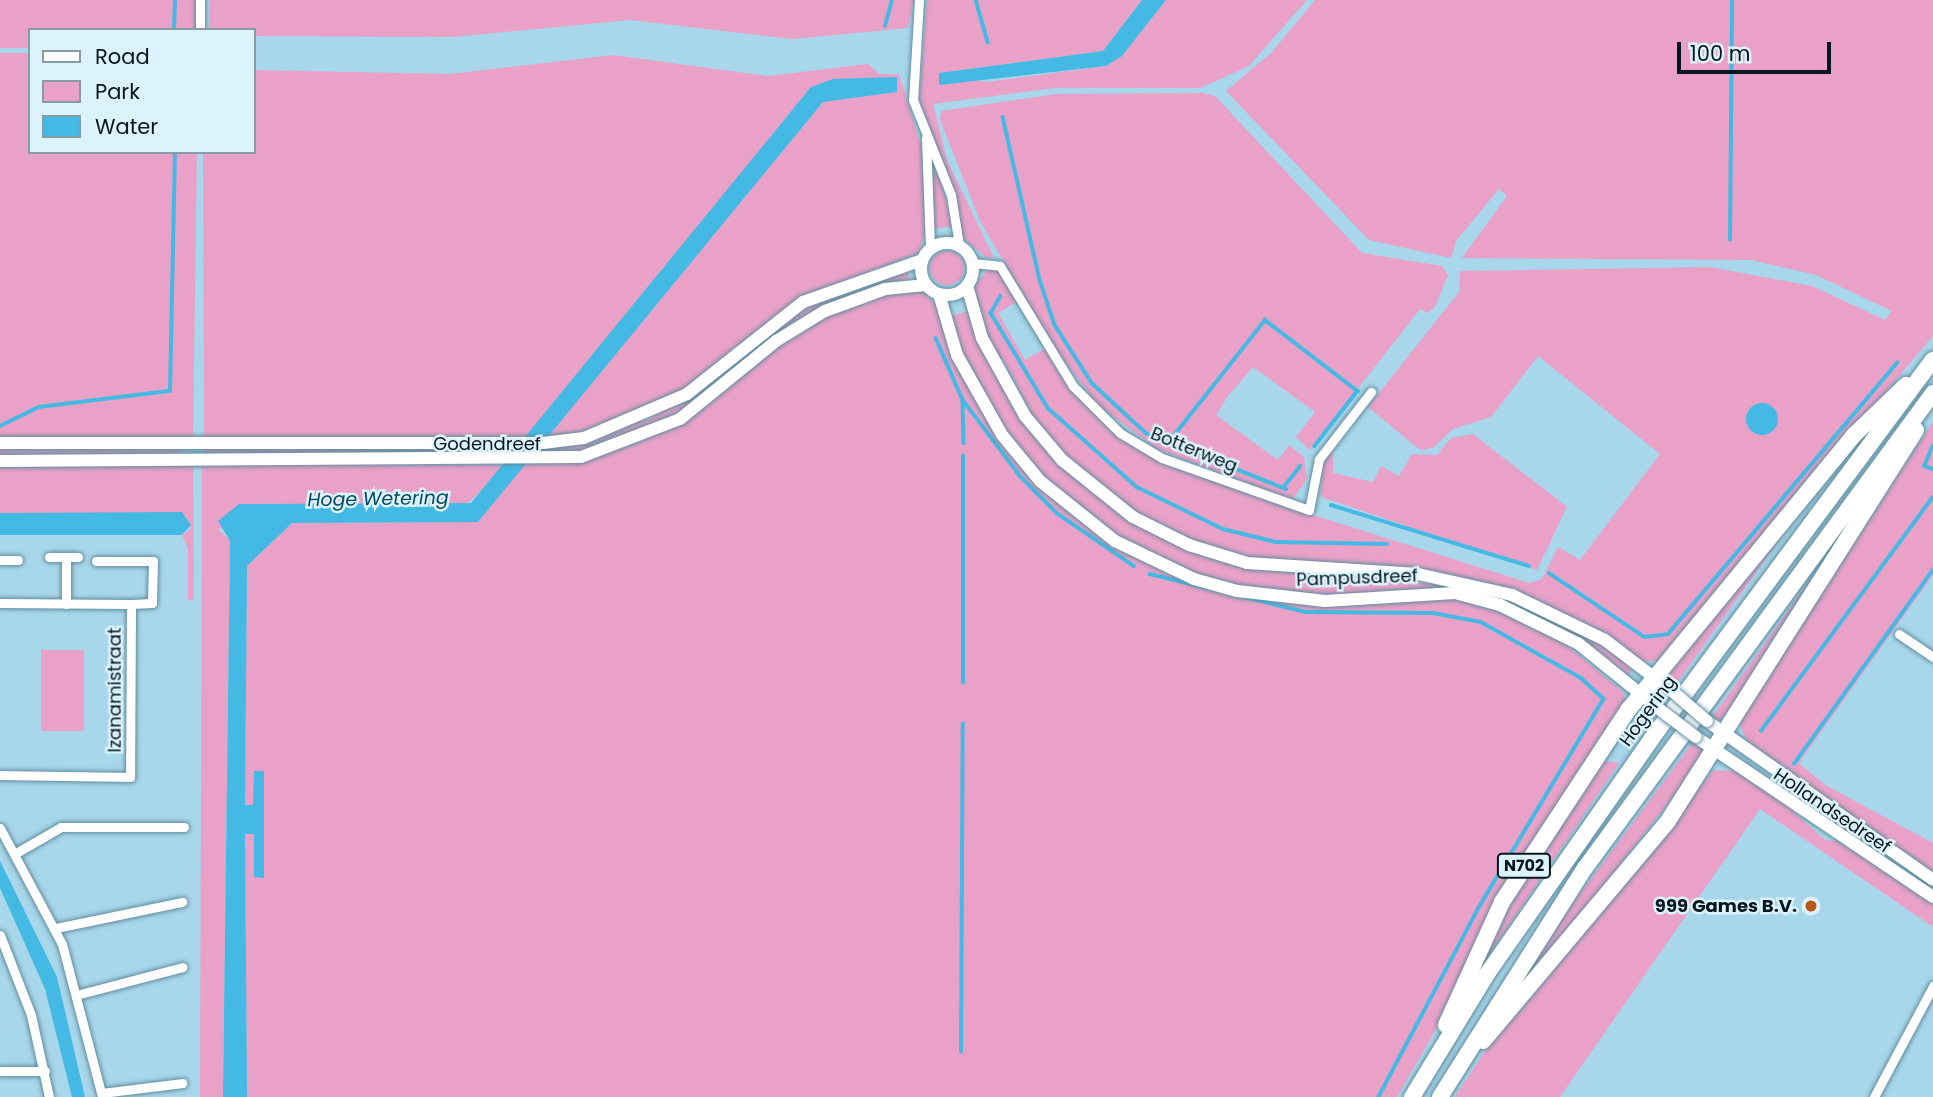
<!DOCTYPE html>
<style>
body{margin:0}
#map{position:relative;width:1933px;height:1097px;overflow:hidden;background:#a8d6ea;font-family:Poppins,sans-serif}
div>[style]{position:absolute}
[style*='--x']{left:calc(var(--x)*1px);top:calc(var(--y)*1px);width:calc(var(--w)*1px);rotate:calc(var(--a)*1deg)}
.green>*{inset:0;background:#eaa1c8;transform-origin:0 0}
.round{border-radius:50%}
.water>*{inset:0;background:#44b9e3}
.stream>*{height:3.5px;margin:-1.75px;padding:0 1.75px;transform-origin:1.75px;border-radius:1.75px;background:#44b9e3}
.roads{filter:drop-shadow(0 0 2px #618d9f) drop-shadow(0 0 2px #618d9f)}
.street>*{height:9px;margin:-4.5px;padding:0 4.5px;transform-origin:4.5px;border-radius:4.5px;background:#fff}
.secondary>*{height:12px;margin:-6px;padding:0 6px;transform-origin:6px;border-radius:6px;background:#fff}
.secondary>.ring{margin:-6px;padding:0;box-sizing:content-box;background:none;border:12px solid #fff;border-radius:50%}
.highway>*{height:16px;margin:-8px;padding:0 8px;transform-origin:8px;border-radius:8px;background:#fff}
.bridges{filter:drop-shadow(0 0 2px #618d9f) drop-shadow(0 0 2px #618d9f)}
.secondary-bridge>*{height:12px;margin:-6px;padding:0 6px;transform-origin:6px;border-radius:6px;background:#fff}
.dots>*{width:19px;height:19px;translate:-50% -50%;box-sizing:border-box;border:4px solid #dcf3fd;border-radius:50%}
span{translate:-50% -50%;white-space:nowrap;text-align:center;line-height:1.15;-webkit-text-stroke:5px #dcf3fd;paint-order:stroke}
.shield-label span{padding:2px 5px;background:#dcf3fd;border:2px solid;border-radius:5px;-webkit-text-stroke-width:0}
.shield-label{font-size:16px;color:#05171e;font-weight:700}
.street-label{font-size:18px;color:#05171e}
.poi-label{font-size:18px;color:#05171e;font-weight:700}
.right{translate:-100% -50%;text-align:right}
.water-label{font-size:19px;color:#044a60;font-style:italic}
.legend{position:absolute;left:28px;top:28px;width:228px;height:126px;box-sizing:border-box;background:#dcf3fd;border:2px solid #869ba4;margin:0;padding:9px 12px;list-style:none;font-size:21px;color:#05171e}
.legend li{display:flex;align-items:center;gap:14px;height:35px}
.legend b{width:35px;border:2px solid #869ba4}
.scale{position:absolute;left:1677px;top:42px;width:154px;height:32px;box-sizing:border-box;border:4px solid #05171e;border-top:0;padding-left:9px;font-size:21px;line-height:24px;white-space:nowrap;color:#05171e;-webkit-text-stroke:5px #dcf3fd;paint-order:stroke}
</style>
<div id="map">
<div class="green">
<i style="clip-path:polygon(0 0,197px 0,196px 30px,30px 30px,30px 48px,0 48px)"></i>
<i style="clip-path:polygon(210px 0,914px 0,908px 28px,792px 39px,630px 20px,454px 37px,254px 36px,254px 30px,210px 30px)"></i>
<i style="clip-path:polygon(927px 0,1142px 0,1103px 51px,940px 73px,987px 82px,1106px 66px,1122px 56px,1166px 0,1307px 0,1249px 66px,1200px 88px,1055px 88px,933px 104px,947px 160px,994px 258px,987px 258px,962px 237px,950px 182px,919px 102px)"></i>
<i style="clip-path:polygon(evenodd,1315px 0,1933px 0,1933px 336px,1659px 661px,1642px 661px,1494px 587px,1269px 564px,1202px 546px,1150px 523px,1083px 475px,1039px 428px,1005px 363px,992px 351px,974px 287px,989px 268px,998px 270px,1018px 301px,998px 313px,1025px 360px,1046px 348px,1102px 421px,1199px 474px,1275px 503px,1529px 583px,1542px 579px,1558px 547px,1580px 560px,1660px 454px,1538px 356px,1491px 417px,1453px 429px,1433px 448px,1420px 450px,1368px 407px,1459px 292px,1460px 271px,1710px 267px,1812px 286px,1885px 320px,1892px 311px,1816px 275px,1751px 260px,1462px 258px,1507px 196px,1499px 189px,1456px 241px,1451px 258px,1369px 240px,1226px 91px,1271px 53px,1315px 0,1760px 403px,1777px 418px,1764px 434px,1754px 432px,1748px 411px,1760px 403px)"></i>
<i style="clip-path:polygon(0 53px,30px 53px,30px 152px,197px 152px,193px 440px,0 440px)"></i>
<i style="clip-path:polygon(613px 55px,768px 76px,868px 64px,879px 74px,899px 74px,922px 148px,926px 231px,919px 253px,816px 292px,777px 315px,684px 392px,585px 434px,545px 440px,823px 102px,897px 92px,897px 77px,805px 94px,528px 440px,204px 441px,203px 152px,254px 152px,254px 70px,449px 74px)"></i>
<i style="clip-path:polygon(1202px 93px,1215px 96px,1362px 253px,1442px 266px,1448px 275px,1435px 307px,1427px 313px,1420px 309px,1310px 450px,1296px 437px,1315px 412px,1253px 367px,1228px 396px,1216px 415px,1278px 460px,1289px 445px,1304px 457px,1307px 479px,1292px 500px,1157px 449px,1098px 405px,1057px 352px,980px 221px,940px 120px,941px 111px,1056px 94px)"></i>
<i style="clip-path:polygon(938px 171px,953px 226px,932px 229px,931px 175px)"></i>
<i class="round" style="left:930px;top:251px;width:34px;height:34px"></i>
<i style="clip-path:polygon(907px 269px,910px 282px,845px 299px,690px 410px,609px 447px,529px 459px,538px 448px,648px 419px,799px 308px)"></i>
<i style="clip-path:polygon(920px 289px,936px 305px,991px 426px,1112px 543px,1256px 598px,1448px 596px,1485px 606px,1562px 641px,1623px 692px,1625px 702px,1397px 1097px,247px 1097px,245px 834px,254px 834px,254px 876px,264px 878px,263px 831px,253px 806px,245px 805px,247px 566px,292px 523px,478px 522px,523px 465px,640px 442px,697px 412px,791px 334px,867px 297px)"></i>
<i style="clip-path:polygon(969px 311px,997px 377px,1101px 498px,1242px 565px,1476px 588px,1566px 622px,1635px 666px,1626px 677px,1566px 630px,1507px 602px,1430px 589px,1323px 596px,1262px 591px,1207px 579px,1131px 546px,1058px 492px,1013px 444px,978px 389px,947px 317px)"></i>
<i style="clip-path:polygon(1880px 415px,1786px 531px,1676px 684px,1667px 674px)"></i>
<i style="clip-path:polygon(1933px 422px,1933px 575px,1799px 763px,1825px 785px,1933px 843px,1933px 873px,1747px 741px,1738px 721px)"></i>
<i style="clip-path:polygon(1473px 434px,1567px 507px,1537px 570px,1321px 497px,1321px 466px,1333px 451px,1333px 473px,1373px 482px,1381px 466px,1399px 476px,1412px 454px,1437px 455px,1451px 438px)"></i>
<i style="clip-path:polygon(0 445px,182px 448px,182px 456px,0 457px)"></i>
<i style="left:204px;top:447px;width:318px;height:10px"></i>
<i style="clip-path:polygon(1894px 462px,1774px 638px,1725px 725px,1713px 716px)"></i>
<i style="clip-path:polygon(0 463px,193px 464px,194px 599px,188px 601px,188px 549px,182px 535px,191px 529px,182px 513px,0 513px)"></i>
<i style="clip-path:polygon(202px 464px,507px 465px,465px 506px,365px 505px,218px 529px,230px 540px,223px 1097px,200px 1097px)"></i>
<i style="left:41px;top:650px;width:43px;height:81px"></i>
<i style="clip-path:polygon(1694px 741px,1708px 752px,1494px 1026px,1570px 907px)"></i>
<i style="clip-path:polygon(1598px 760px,1619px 763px,1467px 987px,1489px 936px)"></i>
<i style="clip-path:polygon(1714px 770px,1735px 771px,1777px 797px,1825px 840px,1837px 841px,1933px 903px,1933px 927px,1760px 809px,1560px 1097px,1455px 1097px,1497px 1033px)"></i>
</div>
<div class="water">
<i style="clip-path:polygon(1142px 0,1166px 0,1122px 56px,1106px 66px,939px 85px,939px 73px,1103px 51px)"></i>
<i style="clip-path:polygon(897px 77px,897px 92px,823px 102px,478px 522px,292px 523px,247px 566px,245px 805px,253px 805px,254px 771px,264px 771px,264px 878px,254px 877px,254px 834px,245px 834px,247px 1097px,223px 1097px,230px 541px,218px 521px,239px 504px,471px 503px,811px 87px,833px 79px)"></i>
<i class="round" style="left:1746px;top:403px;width:32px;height:32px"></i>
<i style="clip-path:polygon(182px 512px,191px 525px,182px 535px,0 535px,0 513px)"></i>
<i style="clip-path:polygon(0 861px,57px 977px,85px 1097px,72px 1097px,45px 989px,0 888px)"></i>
</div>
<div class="stream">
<i style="--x:976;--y:0;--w:44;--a:74.1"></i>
<i style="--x:885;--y:26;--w:27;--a:-75"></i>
<i style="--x:174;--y:30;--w:30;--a:-88"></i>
<i style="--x:1003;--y:117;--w:167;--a:77.2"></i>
<i style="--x:1040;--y:280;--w:47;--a:71.6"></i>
<i style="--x:1055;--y:325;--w:69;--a:57.5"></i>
<i style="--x:1092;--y:383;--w:74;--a:42.8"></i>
<i style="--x:1146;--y:433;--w:151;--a:21.8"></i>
<i style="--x:1730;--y:240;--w:240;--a:-89.5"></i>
<i style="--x:1001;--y:296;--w:20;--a:120"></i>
<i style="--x:991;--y:313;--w:111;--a:59"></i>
<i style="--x:1048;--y:408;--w:119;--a:41.6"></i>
<i style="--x:1137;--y:487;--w:96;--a:26"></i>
<i style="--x:1223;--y:529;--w:55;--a:13.8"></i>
<i style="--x:1276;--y:542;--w:111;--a:1"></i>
<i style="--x:936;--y:338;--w:68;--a:66.5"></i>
<i style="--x:963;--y:400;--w:96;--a:53"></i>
<i style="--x:1021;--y:477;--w:52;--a:45"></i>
<i style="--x:1058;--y:514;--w:92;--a:34.4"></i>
<i style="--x:963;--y:400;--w:43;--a:88.7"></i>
<i style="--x:0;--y:426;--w:43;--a:-26"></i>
<i style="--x:39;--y:407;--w:132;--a:-7"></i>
<i style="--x:170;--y:391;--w:239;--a:-88.8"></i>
<i style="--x:1168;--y:443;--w:157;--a:-51.7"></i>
<i style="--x:1265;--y:320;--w:117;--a:37.4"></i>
<i style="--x:1358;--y:391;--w:70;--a:128"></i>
<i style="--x:1933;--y:446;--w:22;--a:112"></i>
<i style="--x:1925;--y:466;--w:9;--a:21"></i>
<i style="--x:1283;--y:488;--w:28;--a:-52"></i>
<i style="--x:1331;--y:505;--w:207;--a:17.1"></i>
<i style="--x:1549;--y:573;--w:115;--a:33.7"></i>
<i style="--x:1645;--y:637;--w:23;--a:-7"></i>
<i style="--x:1668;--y:634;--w:355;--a:-49.8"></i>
<i style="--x:1150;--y:574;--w:161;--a:13.7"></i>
<i style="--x:1306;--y:612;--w:127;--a:0.5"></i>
<i style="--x:1433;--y:613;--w:49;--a:10.6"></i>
<i style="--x:1481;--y:622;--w:115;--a:29.2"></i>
<i style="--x:1581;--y:678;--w:31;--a:42"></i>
<i style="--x:1604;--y:699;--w:244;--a:120.9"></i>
<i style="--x:1479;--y:908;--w:214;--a:117.9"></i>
<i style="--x:963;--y:683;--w:227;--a:-90"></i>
<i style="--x:1761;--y:731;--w:290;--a:-53.7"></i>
<i style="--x:1794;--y:764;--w:239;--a:-54.4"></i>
<i style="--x:961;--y:1052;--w:328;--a:-89.7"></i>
</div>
<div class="roads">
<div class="street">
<i style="--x:919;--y:0;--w:100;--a:93.4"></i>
<i style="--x:913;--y:100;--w:102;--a:68.2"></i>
<i style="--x:951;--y:195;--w:51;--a:80.9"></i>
<i style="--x:200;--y:30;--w:30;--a:-90"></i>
<i style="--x:926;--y:138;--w:111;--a:87.9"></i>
<i style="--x:973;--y:263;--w:27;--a:6"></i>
<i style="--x:1000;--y:266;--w:140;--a:58.7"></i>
<i style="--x:1073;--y:386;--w:66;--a:45"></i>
<i style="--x:1120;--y:433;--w:49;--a:30.8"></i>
<i style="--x:1162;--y:458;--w:156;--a:19.5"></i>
<i style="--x:1309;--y:510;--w:52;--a:-78.9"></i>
<i style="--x:1319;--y:459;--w:85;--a:-52.2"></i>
<i style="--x:49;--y:557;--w:29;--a:0"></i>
<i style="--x:0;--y:560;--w:18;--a:0"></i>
<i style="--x:96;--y:561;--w:57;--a:0"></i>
<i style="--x:153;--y:561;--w:42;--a:91.4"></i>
<i style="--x:152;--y:603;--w:21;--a:177"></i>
<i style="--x:0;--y:603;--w:131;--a:0.4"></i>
<i style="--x:131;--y:604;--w:173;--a:90.3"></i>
<i style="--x:130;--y:777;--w:130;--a:-179.1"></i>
<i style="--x:66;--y:604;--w:47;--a:-90"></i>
<i style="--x:1899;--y:634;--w:41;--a:34.1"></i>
<i style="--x:0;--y:828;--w:132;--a:61.9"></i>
<i style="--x:62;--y:944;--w:158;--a:75.3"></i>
<i style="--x:16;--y:853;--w:52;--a:-30"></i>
<i style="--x:61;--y:827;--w:123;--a:0"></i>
<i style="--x:56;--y:928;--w:129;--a:-11.7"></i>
<i style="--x:0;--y:935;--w:86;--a:68.8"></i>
<i style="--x:31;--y:1015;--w:84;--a:77.6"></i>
<i style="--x:80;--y:994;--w:106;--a:-14.7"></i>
<i style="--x:0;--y:1071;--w:45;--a:0"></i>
<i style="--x:102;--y:1093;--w:81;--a:-7.1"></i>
<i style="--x:1874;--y:1097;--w:126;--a:-62"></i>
</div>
<div class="secondary">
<i class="ring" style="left:921px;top:243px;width:40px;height:40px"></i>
<i style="--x:967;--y:286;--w:54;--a:73.9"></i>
<i style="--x:982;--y:338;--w:89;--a:61.1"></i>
<i style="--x:1025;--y:416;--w:57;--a:49.9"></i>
<i style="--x:1062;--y:460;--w:91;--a:38.8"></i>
<i style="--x:1133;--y:517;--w:63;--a:26.6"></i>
<i style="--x:1189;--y:545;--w:61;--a:17.2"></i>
<i style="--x:1247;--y:563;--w:171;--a:3.7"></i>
<i style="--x:1418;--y:574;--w:96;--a:12.6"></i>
<i style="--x:1512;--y:595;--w:103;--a:25.8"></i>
<i style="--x:1605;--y:640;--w:84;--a:37.3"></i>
<i style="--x:939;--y:294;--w:64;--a:73.6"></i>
<i style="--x:957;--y:355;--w:92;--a:60.6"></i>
<i style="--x:1002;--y:435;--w:60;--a:50.4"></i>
<i style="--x:1040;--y:481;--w:96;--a:38.7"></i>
<i style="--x:1115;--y:541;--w:88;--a:25.7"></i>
<i style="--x:1194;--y:579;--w:45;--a:15.6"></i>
<i style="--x:1237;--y:591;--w:89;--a:6.5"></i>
<i style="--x:1325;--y:601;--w:130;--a:-3.5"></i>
<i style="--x:1455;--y:593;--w:47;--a:14.9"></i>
<i style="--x:1500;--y:605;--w:88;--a:26.3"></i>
<i style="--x:1579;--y:644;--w:103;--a:39.1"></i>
<i style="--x:0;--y:443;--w:543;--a:0"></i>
<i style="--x:543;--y:443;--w:41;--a:-7"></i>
<i style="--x:584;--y:438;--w:112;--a:-23.1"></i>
<i style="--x:687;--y:394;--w:148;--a:-38.4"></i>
<i style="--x:803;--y:302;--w:126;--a:-19.4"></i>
<i style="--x:0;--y:461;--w:581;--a:-0.39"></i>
<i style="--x:581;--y:457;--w:106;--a:-21"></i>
<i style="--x:680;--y:419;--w:124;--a:-39.1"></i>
<i style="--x:776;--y:341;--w:57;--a:-31.5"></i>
<i style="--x:825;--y:311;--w:64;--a:-20.1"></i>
<i style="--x:885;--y:289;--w:41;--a:-5.6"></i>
<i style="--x:1707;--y:721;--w:276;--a:35.1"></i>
<i style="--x:1696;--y:737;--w:286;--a:34"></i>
</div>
<div class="highway">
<i style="--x:1446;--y:1025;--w:135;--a:-65.5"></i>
<i style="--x:1502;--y:902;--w:231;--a:-56.7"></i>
<i style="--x:1629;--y:709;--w:353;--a:-50.6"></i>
<i style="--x:1853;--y:436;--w:74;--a:-43.9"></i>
<i style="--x:1483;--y:1041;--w:287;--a:-49.9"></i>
<i style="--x:1668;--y:821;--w:463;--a:-57.6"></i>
<i style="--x:1412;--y:1097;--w:144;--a:-58.6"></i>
<i style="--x:1487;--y:974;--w:288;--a:-55"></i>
<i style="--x:1652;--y:738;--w:471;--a:-53.4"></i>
<i style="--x:1440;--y:1097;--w:271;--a:-57.7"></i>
<i style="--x:1585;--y:868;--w:589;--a:-53.77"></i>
</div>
</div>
<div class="bridges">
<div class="secondary-bridge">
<i style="--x:1672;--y:691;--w:46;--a:40.6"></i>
<i style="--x:1659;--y:709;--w:46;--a:37.1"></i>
</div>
</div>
<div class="dots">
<i style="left:1811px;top:906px;background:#b7551a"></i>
</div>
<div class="shield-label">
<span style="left:1524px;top:866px">N702</span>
</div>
<div class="street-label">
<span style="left:487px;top:444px">Godendreef</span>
<span style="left:1194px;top:450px;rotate:22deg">Botterweg</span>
<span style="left:1357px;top:578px;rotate:-2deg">Pampusdreef</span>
<span style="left:115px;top:690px;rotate:-90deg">Izanamistraat</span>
<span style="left:1648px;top:711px;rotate:-54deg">Hogering</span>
<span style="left:1832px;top:811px;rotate:34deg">Hollandsedreef</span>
</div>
<div class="poi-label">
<span class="right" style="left:1797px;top:906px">999 Games B.V.</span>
</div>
<div class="water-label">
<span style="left:378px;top:499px;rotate:-1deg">Hoge Wetering</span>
</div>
<ul class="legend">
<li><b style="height:9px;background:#fff"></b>Road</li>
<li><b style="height:19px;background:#eaa1c8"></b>Park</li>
<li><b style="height:19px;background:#44b9e3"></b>Water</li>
</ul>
<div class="scale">100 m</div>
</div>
